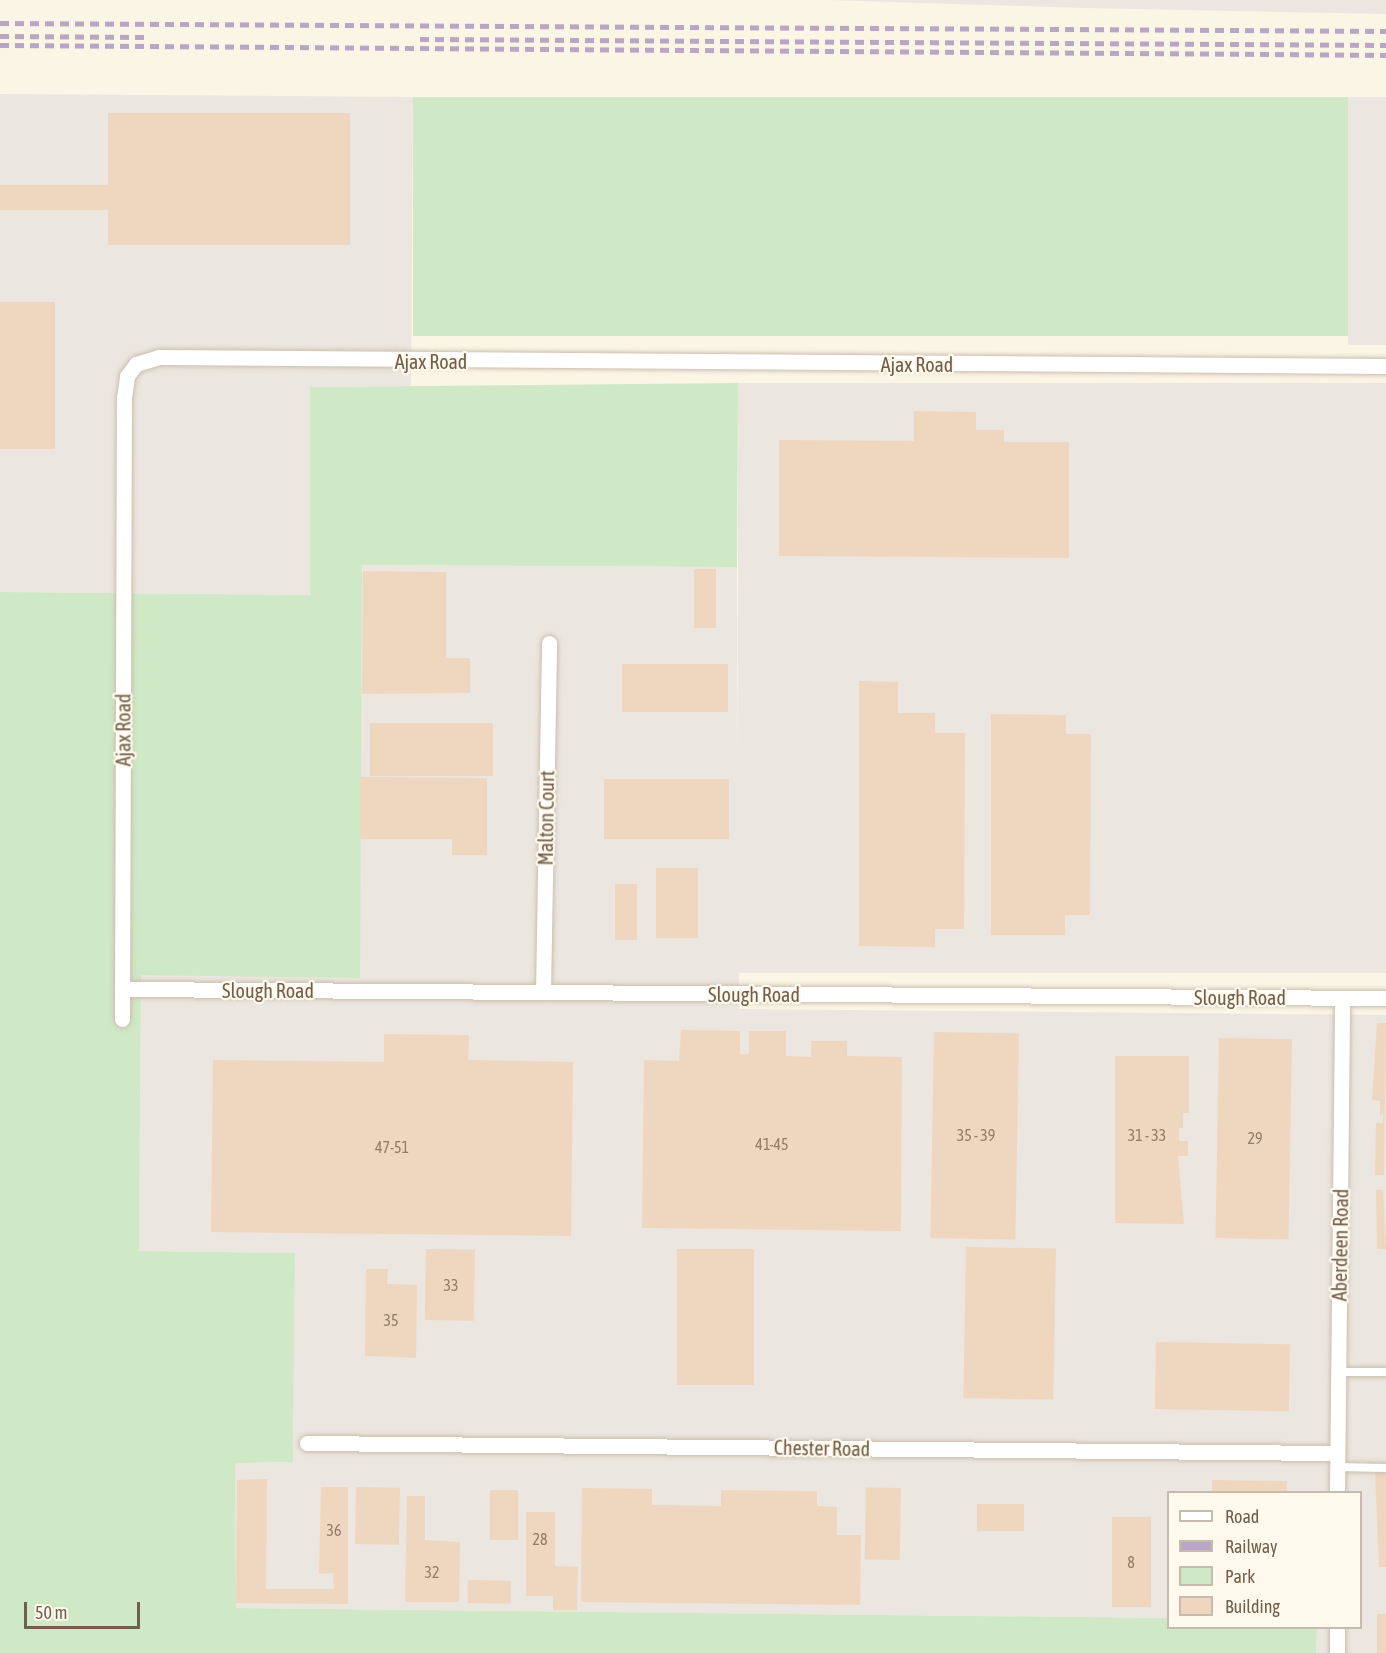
<!DOCTYPE html>
<style>
body{margin:0}
#map{position:relative;width:1386px;height:1653px;overflow:hidden;background:#fbf5e6;font-family:"Asap Condensed",sans-serif}
div>[style]{position:absolute}
[style*='--x']{left:calc(var(--x)*1px);top:calc(var(--y)*1px);width:calc(var(--w)*1px);rotate:calc(var(--a)*1deg)}
.industrial>*{inset:0;background:#ebe6df;transform-origin:0 0}
.green>*{inset:0;background:#cfe8c5;transform-origin:0 0}
.building>*{inset:0;background:#efd7bf;transform-origin:0 0}
.roads{filter:drop-shadow(0 0 2px #ccbead) drop-shadow(0 0 2px #ccbead)}
.lane>*{height:8px;margin:-4px;padding:0 4px;transform-origin:4px;border-radius:4px;background:#fff}
.street>*{height:15px;margin:-7.5px;padding:0 7.5px;transform-origin:7.5px;border-radius:7.5px;background:#fff}
.rail>*{height:4.5px;margin-top:-2.25px;transform-origin:0;background:repeating-linear-gradient(90deg,#b9a5c4 0 9px,transparent 0 15px)}
span{translate:-50% -50%;white-space:nowrap;text-align:center;line-height:1.15;-webkit-text-stroke:4.5px #fef9ec;paint-order:stroke}
.number-label{font-size:16px;color:#917c69}
.number-label span{-webkit-text-stroke-width:0}
.street-label{font-size:20px;color:#725e4c}
.legend{position:absolute;left:1167px;top:1491px;width:195px;height:138px;box-sizing:border-box;background:#fef9ec;border:2px solid #c6bbac;margin:0;padding:8px 10px;list-style:none;font-size:18px;color:#725e4c}
.legend li{display:flex;align-items:center;gap:12px;height:30px}
.legend b{width:30px;border:2px solid #c6bbac}
.scale{position:absolute;left:24px;top:1602px;width:116px;height:27px;box-sizing:border-box;border:3px solid #725e4c;border-top:0;padding-left:8px;font-size:18px;line-height:21px;white-space:nowrap;color:#725e4c;-webkit-text-stroke:4px #fef9ec;paint-order:stroke}
</style>
<div id="map">
<div class="industrial">
<i style="clip-path:polygon(828px 0,1386px 0,1386px 14px,1085px 8px)"></i>
<i style="clip-path:polygon(0 94px,413px 97px,411px 386px,310px 387px,310px 595px,0 592px)"></i>
<i style="left:1348px;top:97px;width:38px;height:248px"></i>
<i style="left:738px;top:383px;width:648px;height:590px"></i>
<i style="clip-path:polygon(362px 565px,737px 567px,739px 1009px,1386px 1015px,1386px 1653px,1316px 1653px,1317px 1628px,1360px 1628px,1360px 1492px,1168px 1492px,1168px 1618px,236px 1608px,235px 1463px,293px 1462px,295px 1253px,139px 1251px,141px 974px,359px 978px)"></i>
</div>
<div class="green">
<i style="left:413px;top:97px;width:935px;height:239px"></i>
<i style="clip-path:polygon(738px 383px,737px 567px,362px 565px,360px 978px,141px 975px,139px 1251px,295px 1253px,293px 1462px,235px 1463px,236px 1608px,1168px 1618px,1168px 1628px,1317px 1628px,1316px 1653px,0 1653px,0 592px,310px 595px,310px 387px)"></i>
</div>
<div class="building">
<i style="clip-path:polygon(108px 113px,350px 113px,350px 245px,108px 245px,108px 210px,0 210px,0 185px,108px 185px)"></i>
<i style="left:0;top:302px;width:55px;height:147px"></i>
<i style="clip-path:polygon(914px 411px,976px 412px,976px 430px,1004px 430px,1004px 442px,1069px 442px,1069px 558px,779px 556px,779px 440px,914px 441px)"></i>
<i style="left:694px;top:569px;width:22px;height:59px"></i>
<i style="clip-path:polygon(363px 571px,446px 572px,446px 658px,470px 658px,470px 693px,362px 694px)"></i>
<i style="left:622px;top:664px;width:106px;height:48px"></i>
<i style="clip-path:polygon(859px 681px,898px 682px,898px 713px,935px 713px,935px 733px,965px 733px,964px 929px,935px 929px,935px 947px,859px 946px)"></i>
<i style="clip-path:polygon(991px 714px,1066px 715px,1066px 734px,1091px 734px,1090px 915px,1065px 915px,1065px 935px,991px 935px)"></i>
<i style="left:370px;top:723px;width:123px;height:53px"></i>
<i style="clip-path:polygon(360px 777px,487px 778px,487px 855px,452px 855px,452px 839px,360px 839px)"></i>
<i style="left:604px;top:779px;width:125px;height:60px"></i>
<i style="left:656px;top:868px;width:42px;height:70px"></i>
<i style="left:615px;top:884px;width:22px;height:56px"></i>
<i style="clip-path:polygon(1377px 1023px,1386px 1023px,1384px 1175px,1375px 1175px,1376px 1123px,1383px 1123px,1383px 1114px,1380px 1116px,1380px 1101px,1372px 1100px)"></i>
<i style="clip-path:polygon(681px 1030px,740px 1031px,740px 1054px,749px 1054px,749px 1031px,786px 1031px,786px 1056px,811px 1057px,811px 1041px,847px 1041px,847px 1056px,902px 1057px,901px 1231px,642px 1228px,644px 1060px,679px 1061px)"></i>
<i style="left:934px;top:1032px;width:85px;height:206px;rotate:1deg"></i>
<i style="clip-path:polygon(384px 1034px,469px 1035px,468px 1060px,573px 1062px,571px 1236px,211px 1232px,213px 1060px,384px 1062px)"></i>
<i style="left:1219px;top:1038px;width:73px;height:200px;rotate:1deg"></i>
<i style="clip-path:polygon(1115px 1056px,1189px 1056px,1189px 1113px,1183px 1113px,1183px 1128px,1179px 1128px,1179px 1141px,1188px 1141px,1188px 1156px,1178px 1156px,1184px 1224px,1115px 1223px)"></i>
<i style="clip-path:polygon(1376px 1190px,1383px 1190px,1386px 1249px,1377px 1249px)"></i>
<i style="left:966px;top:1247px;width:90px;height:151px;rotate:1deg"></i>
<i style="left:426px;top:1249px;width:49px;height:71px;rotate:1deg"></i>
<i style="left:754px;top:1249px;width:136px;height:77px;rotate:90deg"></i>
<i style="clip-path:polygon(366px 1269px,388px 1269px,387px 1284px,417px 1285px,416px 1358px,365px 1356px)"></i>
<i style="left:1156px;top:1342px;width:134px;height:67px;rotate:1deg"></i>
<i style="clip-path:polygon(1375px 1472px,1386px 1473px,1386px 1567px,1379px 1567px)"></i>
<i style="clip-path:polygon(267px 1479px,266px 1589px,334px 1589px,333px 1573px,319px 1574px,321px 1487px,348px 1487px,348px 1604px,236px 1603px,237px 1480px)"></i>
<i style="left:1212px;top:1480px;width:75px;height:12px;rotate:1deg"></i>
<i style="left:356px;top:1487px;width:44px;height:57px;rotate:1deg"></i>
<i style="clip-path:polygon(582px 1488px,652px 1489px,652px 1505px,721px 1506px,721px 1490px,817px 1491px,817px 1506px,837px 1507px,837px 1535px,861px 1535px,860px 1605px,581px 1602px)"></i>
<i style="left:901px;top:1488px;width:72px;height:35px;rotate:91deg"></i>
<i style="left:490px;top:1490px;width:28px;height:50px"></i>
<i style="clip-path:polygon(407px 1496px,425px 1496px,425px 1540px,460px 1542px,459px 1602px,405px 1602px)"></i>
<i style="left:977px;top:1504px;width:47px;height:27px"></i>
<i style="clip-path:polygon(526px 1512px,555px 1512px,555px 1566px,578px 1567px,577px 1610px,553px 1610px,553px 1596px,526px 1596px)"></i>
<i style="left:1112px;top:1517px;width:39px;height:90px"></i>
<i style="left:468px;top:1580px;width:43px;height:23px;rotate:1deg"></i>
<i style="left:1377px;top:1614px;width:9px;height:39px"></i>
</div>
<div class="roads">
<div class="lane">
<i style="--x:1338;--y:1372;--w:48;--a:0"></i>
<i style="--x:1337;--y:1467;--w:49;--a:1.2"></i>
</div>
<div class="street">
<i style="--x:122;--y:989;--w:1264;--a:0.41"></i>
<i style="--x:543;--y:992;--w:349;--a:-89"></i>
<i style="--x:122;--y:1019;--w:621;--a:-89.82"></i>
<i style="--x:124;--y:398;--w:22;--a:-82"></i>
<i style="--x:127;--y:376;--w:15;--a:-53"></i>
<i style="--x:136;--y:364;--w:24;--a:-17"></i>
<i style="--x:159;--y:357;--w:1227;--a:0.42"></i>
<i style="--x:307;--y:1443;--w:1030;--a:0.56"></i>
<i style="--x:1337;--y:1492;--w:494;--a:-89.4"></i>
<i style="--x:1337;--y:1628;--w:25;--a:90"></i>
</div>
</div>
<div class="rail">
<i style="--x:0;--y:23;--w:1386;--a:0.33"></i>
<i style="--x:0;--y:36;--w:147;--a:0.4"></i>
<i style="--x:420;--y:39;--w:966;--a:0.36"></i>
<i style="--x:0;--y:45;--w:1386;--a:0.41"></i>
</div>
<div class="number-label">
<span style="left:976px;top:1135px">35 - 39</span>
<span style="left:1147px;top:1135px">31 - 33</span>
<span style="left:1255px;top:1138px">29</span>
<span style="left:772px;top:1144px">41-45</span>
<span style="left:392px;top:1147px">47-51</span>
<span style="left:451px;top:1285px">33</span>
<span style="left:391px;top:1320px">35</span>
<span style="left:334px;top:1530px">36</span>
<span style="left:540px;top:1539px">28</span>
<span style="left:1131px;top:1562px">8</span>
<span style="left:432px;top:1572px">32</span>
</div>
<div class="street-label">
<span style="left:431px;top:361px">Ajax Road</span>
<span style="left:917px;top:364px">Ajax Road</span>
<span style="left:123px;top:730px;rotate:-90deg">Ajax Road</span>
<span style="left:546px;top:818px;rotate:-89deg">Malton Court</span>
<span style="left:268px;top:990px">Slough Road</span>
<span style="left:754px;top:994px">Slough Road</span>
<span style="left:1240px;top:997px">Slough Road</span>
<span style="left:1340px;top:1245px;rotate:-89deg">Aberdeen Road</span>
<span style="left:822px;top:1448px;rotate:1deg">Chester Road</span>
</div>
<ul class="legend">
<li><b style="height:8px;background:#fff"></b>Road</li>
<li><b style="height:8px;background:#b9a5c4"></b>Railway</li>
<li><b style="height:16px;background:#cfe8c5"></b>Park</li>
<li><b style="height:16px;background:#efd7bf"></b>Building</li>
</ul>
<div class="scale">50 m</div>
</div>
